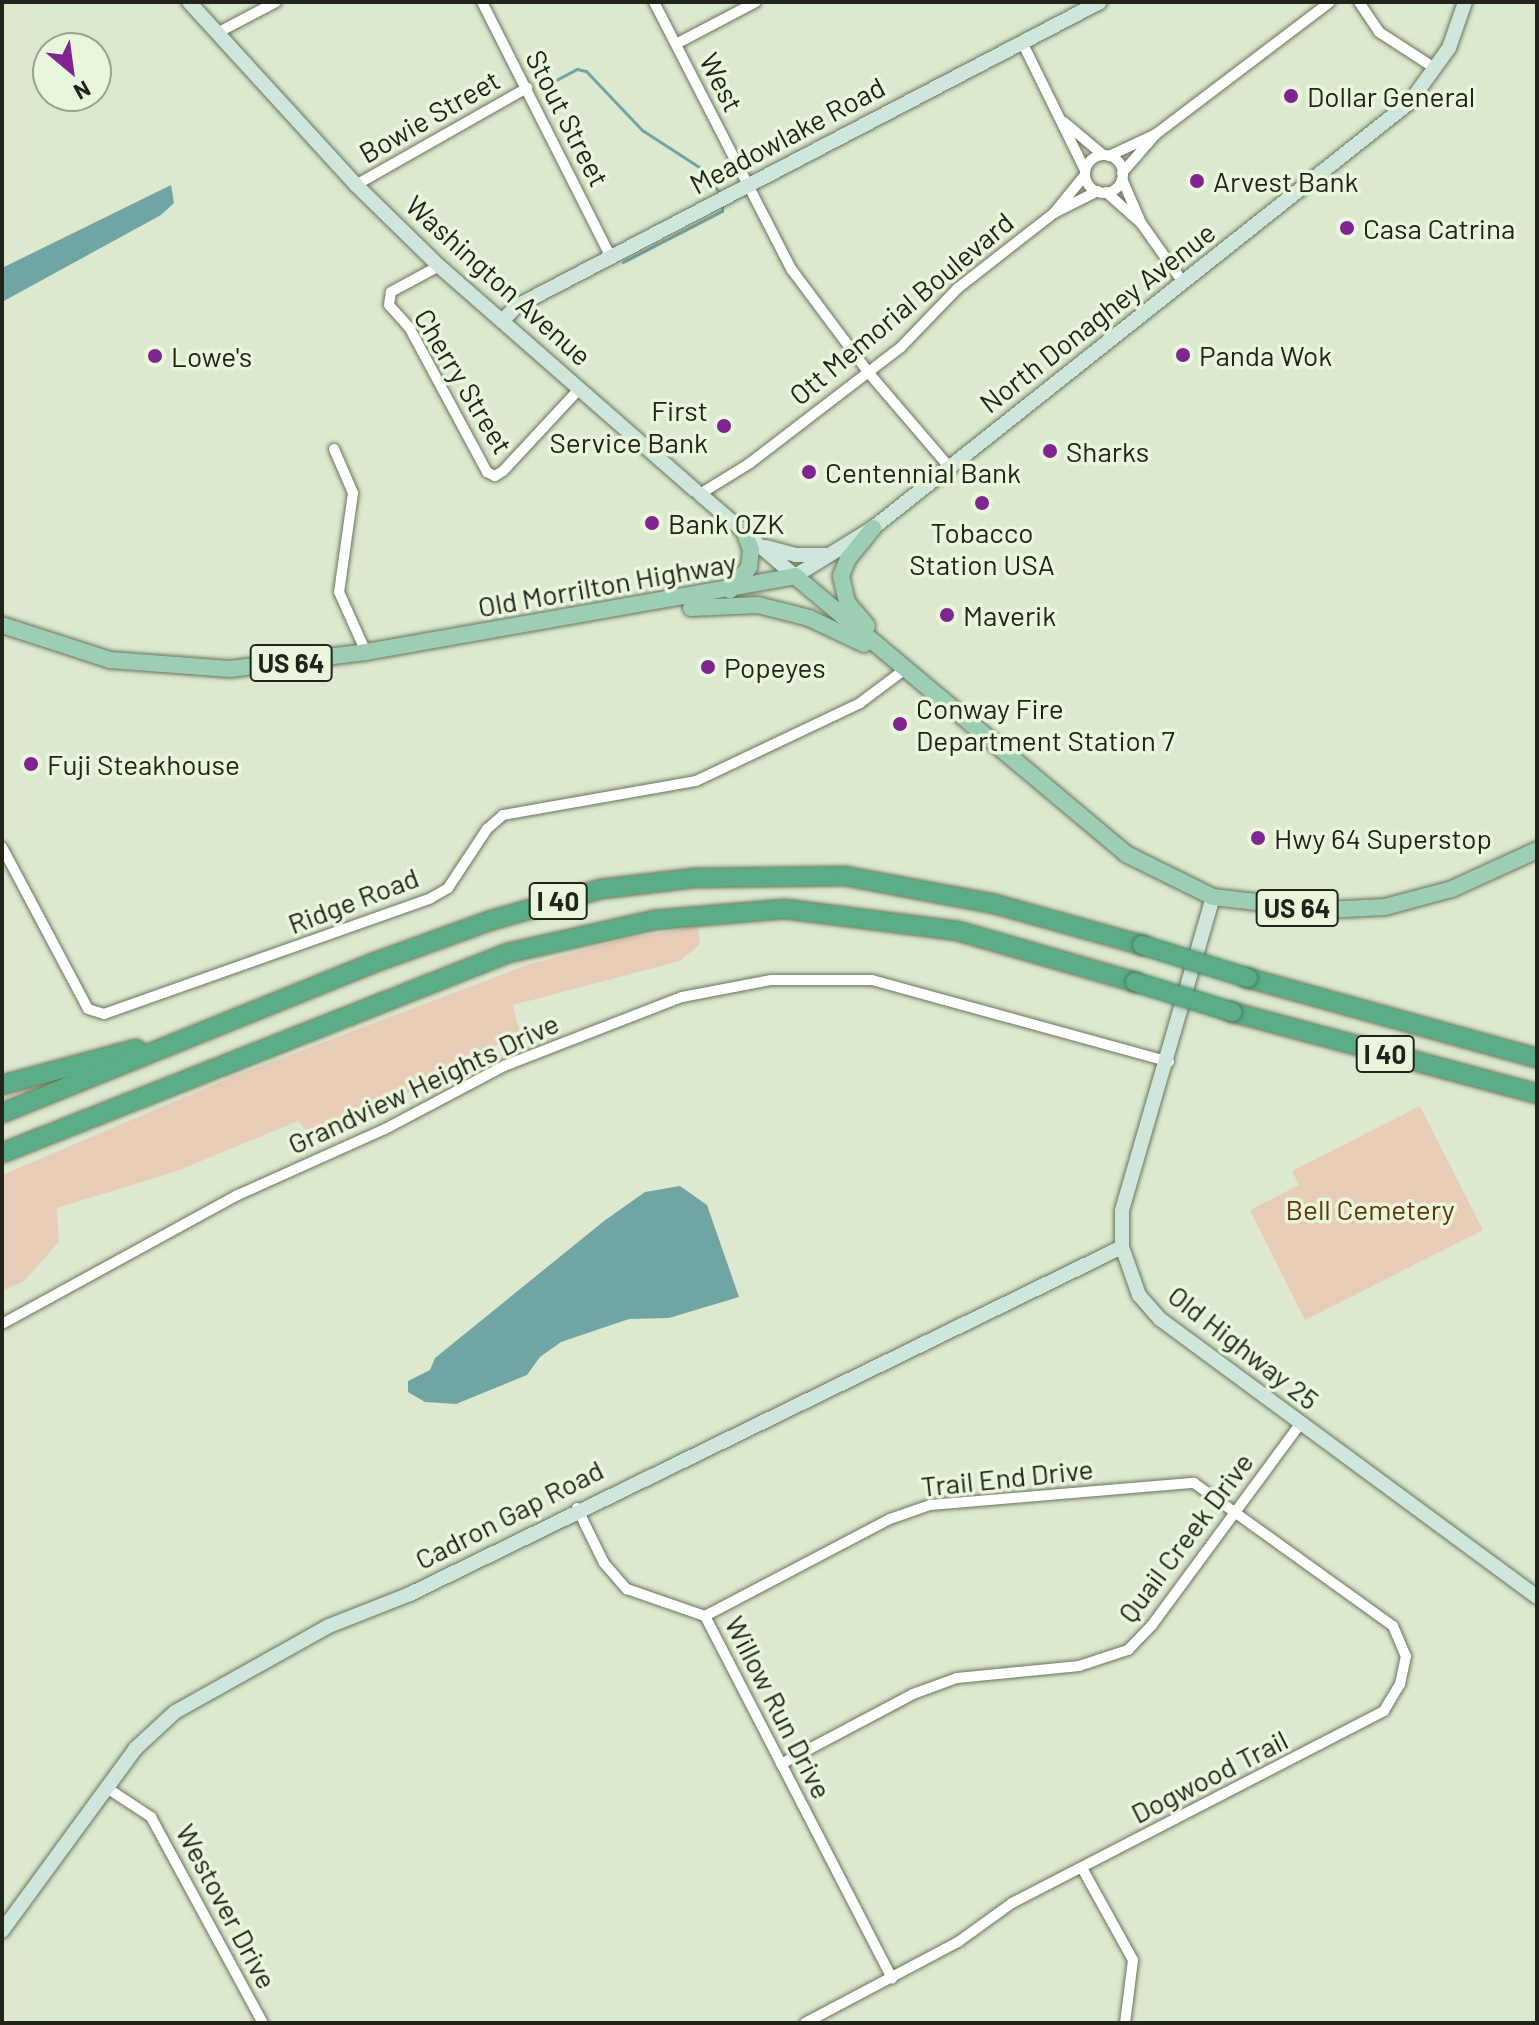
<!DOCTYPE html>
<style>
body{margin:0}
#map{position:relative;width:1539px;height:2025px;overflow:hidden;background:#dce9cf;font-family:Barlow,sans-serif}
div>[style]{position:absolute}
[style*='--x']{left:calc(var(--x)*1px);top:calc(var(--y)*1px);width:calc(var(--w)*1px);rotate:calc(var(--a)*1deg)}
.green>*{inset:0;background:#e7ccb7}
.water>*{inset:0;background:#71a5a4}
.stream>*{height:3px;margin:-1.5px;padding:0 1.5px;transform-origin:1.5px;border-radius:1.5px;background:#71a5a4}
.roads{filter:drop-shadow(0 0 2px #69745c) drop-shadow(0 0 2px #69745c)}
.street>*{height:10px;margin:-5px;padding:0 5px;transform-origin:5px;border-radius:5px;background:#fff}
.street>.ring{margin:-5px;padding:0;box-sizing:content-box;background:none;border:10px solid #fff;border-radius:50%}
.secondary>*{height:14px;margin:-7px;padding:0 7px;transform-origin:7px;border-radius:7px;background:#cee6db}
.primary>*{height:16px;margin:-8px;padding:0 8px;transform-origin:8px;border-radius:8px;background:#9cceb6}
.highway>*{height:18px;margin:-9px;padding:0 9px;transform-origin:9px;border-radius:9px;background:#5aad86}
.bridges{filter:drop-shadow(0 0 2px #467d61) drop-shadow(0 0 2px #467d61)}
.highway-bridge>*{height:18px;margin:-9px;padding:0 9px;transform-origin:9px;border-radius:9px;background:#5aad86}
.dots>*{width:22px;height:22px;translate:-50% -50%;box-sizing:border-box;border:4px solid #e9f6dc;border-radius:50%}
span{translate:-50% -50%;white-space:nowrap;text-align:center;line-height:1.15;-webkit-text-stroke:7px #e9f6dc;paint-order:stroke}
.shield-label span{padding:2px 6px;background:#e9f6dc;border:2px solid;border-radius:6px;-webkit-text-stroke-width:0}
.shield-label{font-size:26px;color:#20241b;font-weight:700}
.street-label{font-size:28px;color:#20241b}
.poi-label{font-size:28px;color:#20241b}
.left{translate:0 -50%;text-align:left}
.right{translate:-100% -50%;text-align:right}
.park-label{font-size:28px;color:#613605}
.frame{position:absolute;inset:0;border:4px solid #20241b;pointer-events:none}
.north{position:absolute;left:32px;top:32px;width:80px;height:80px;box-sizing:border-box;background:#e9f6dc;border:2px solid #99a28f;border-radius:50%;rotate:151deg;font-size:22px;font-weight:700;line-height:32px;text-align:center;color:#20241b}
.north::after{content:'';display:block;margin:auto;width:28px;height:36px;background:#802490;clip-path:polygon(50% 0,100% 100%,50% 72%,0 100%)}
</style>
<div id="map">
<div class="green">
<i style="clip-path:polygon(698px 927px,700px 944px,680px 961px,513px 1005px,520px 1033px,317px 1141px,298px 1121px,177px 1171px,57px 1208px,59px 1242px,24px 1281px,2px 1291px,2px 1175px,232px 1077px,527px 965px,629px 938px)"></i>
<i style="clip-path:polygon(1420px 1106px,1483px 1230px,1305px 1320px,1250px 1210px,1299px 1185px,1292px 1171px)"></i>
</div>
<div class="water">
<i style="clip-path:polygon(171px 185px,174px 203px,161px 215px,2px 302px,2px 268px)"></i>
<i style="clip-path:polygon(680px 1186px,707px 1205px,739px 1297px,669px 1318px,629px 1319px,561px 1342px,540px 1357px,527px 1375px,456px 1404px,425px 1402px,408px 1392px,408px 1381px,430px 1370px,435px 1358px,604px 1221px,645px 1192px)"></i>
</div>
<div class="stream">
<i style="--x:543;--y:87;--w:38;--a:-28"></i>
<i style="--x:577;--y:69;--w:9;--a:13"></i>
<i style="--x:586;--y:71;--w:81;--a:46.5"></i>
<i style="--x:642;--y:130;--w:68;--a:33"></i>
<i style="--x:699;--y:167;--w:35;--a:51"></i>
<i style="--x:623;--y:262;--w:111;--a:-27.3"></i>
<i style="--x:722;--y:211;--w:5;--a:-90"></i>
</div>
<div class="roads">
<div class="street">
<i style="--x:482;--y:2;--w:286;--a:63.2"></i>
<i style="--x:654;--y:2;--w:301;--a:62.8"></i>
<i style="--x:792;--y:270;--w:127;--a:53.3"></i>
<i style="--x:868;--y:372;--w:125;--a:49.5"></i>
<i style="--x:1359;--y:2;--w:36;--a:56"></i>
<i style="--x:1379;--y:32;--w:68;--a:33"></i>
<i style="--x:217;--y:33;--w:67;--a:-27.7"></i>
<i style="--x:1022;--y:42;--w:143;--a:63.8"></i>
<i style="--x:676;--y:44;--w:90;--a:-27.7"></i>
<i style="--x:1064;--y:122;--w:51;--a:40.2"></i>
<i class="ring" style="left:1085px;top:155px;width:28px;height:28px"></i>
<i style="--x:1109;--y:156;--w:52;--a:-25.1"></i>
<i style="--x:1122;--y:173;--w:52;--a:-48.9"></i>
<i style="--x:1156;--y:134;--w:218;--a:-37.2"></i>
<i style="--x:1122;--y:179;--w:48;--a:66.6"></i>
<i style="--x:1141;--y:223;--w:71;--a:54.7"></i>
<i style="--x:356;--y:185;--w:197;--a:-29.6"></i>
<i style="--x:1106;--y:192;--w:47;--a:41.5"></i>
<i style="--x:1054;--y:213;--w:49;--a:-26.6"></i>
<i style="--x:439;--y:266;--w:55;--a:151.6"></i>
<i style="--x:391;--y:292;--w:13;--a:99"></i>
<i style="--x:389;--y:305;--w:30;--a:48"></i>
<i style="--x:409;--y:327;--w:165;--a:61.7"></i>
<i style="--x:487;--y:472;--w:9;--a:27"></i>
<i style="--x:495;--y:476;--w:9;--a:-32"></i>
<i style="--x:503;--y:471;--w:113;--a:-47.1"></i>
<i style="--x:334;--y:449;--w:48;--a:66.6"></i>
<i style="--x:353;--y:493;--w:100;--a:98"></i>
<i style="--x:339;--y:592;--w:66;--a:65.8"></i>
<i style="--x:695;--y:490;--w:6;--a:39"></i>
<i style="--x:700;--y:494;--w:59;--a:-31.8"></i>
<i style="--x:750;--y:463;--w:190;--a:-37.5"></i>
<i style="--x:901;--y:347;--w:82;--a:-46"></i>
<i style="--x:958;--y:288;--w:122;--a:-38"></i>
<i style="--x:1054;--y:213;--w:49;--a:-50.8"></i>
<i style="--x:2;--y:847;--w:183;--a:62"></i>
<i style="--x:88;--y:1009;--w:17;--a:17"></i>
<i style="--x:104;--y:1014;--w:347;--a:-19.5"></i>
<i style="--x:431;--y:898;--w:20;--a:-30"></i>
<i style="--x:448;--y:888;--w:71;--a:-56.5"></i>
<i style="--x:487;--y:829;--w:21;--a:-41"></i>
<i style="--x:503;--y:815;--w:196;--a:-10"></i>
<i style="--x:696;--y:781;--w:182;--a:-25.4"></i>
<i style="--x:860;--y:703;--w:55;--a:-36.9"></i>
<i style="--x:2;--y:1324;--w:269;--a:-28.7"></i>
<i style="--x:238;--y:1195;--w:161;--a:-24.2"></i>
<i style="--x:385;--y:1129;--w:135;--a:-27.9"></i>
<i style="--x:504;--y:1066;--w:191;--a:-21.2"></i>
<i style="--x:682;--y:997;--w:91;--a:-10.8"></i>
<i style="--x:771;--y:980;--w:101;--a:0"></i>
<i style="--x:872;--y:980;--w:308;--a:15.4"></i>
<i style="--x:577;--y:1508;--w:61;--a:63.9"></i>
<i style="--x:604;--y:1563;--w:35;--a:49"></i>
<i style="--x:627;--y:1589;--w:83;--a:19.1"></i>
<i style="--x:705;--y:1616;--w:408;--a:62.7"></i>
<i style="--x:705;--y:1616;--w:209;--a:-27.7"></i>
<i style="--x:890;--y:1519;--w:42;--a:-19.3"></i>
<i style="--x:930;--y:1505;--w:265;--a:-4.8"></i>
<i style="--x:1194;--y:1483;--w:245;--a:35.7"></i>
<i style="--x:1393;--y:1626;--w:33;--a:67"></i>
<i style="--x:1406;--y:1656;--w:29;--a:102"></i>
<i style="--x:1400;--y:1684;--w:31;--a:121"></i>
<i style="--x:1384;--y:1711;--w:419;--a:152.7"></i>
<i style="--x:1012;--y:1903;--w:67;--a:144.2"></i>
<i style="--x:958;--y:1942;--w:173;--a:152.1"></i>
<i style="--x:781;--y:1764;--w:149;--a:-27.9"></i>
<i style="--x:913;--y:1694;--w:47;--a:-20"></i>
<i style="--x:957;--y:1678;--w:123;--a:-5.6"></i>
<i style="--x:1079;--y:1666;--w:52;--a:-18.1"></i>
<i style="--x:1128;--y:1650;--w:35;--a:-46"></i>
<i style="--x:1152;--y:1625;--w:250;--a:-53.6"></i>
<i style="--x:107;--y:1788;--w:53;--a:33.4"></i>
<i style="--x:151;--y:1817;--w:234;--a:61.5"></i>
<i style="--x:1082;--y:1868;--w:105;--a:61"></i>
<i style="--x:1133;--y:1960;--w:64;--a:97.2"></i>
</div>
<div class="secondary">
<i style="--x:189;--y:2;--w:248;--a:47.6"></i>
<i style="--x:356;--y:185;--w:116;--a:44.3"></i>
<i style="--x:439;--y:266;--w:340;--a:41.2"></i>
<i style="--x:502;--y:321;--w:21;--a:-45"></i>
<i style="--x:517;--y:306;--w:657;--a:-27.54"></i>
<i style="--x:700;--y:494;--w:125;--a:40.8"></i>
<i style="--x:795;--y:576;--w:92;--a:-31.6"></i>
<i style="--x:873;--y:528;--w:685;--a:-38.42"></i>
<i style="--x:1410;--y:102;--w:67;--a:-54.2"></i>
<i style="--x:1449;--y:48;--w:49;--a:-70.8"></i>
<i style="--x:766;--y:547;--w:30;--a:15"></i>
<i style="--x:795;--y:555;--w:33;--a:0"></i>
<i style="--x:1213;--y:897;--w:327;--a:106.2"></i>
<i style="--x:1122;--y:1211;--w:36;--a:90"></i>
<i style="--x:1122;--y:1247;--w:51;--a:70.5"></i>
<i style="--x:1139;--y:1295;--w:32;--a:49"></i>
<i style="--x:1160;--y:1319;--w:468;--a:36.4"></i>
<i style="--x:2;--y:1931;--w:225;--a:-53.8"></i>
<i style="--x:135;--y:1749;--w:54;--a:-42.8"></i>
<i style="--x:175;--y:1712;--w:176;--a:-29.2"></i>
<i style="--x:329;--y:1626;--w:87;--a:-21.6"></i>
<i style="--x:410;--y:1594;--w:792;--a:-25.98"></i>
</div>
<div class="primary">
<i style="--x:730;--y:590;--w:30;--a:-50"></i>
<i style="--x:749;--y:567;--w:17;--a:-83"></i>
<i style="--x:751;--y:550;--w:20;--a:-110"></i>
<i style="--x:691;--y:608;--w:67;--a:-2.6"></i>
<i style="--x:758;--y:605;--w:53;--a:14.3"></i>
<i style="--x:809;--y:618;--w:61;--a:25.3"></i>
<i style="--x:2;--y:625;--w:114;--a:18"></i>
<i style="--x:110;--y:660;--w:120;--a:4.3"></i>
<i style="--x:230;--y:669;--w:137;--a:-7.1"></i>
<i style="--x:366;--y:652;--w:436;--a:-10"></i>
<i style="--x:795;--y:576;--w:432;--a:40"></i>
<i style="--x:1126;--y:854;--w:97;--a:26.3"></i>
<i style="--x:1213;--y:897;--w:113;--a:6.6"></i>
<i style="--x:1325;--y:910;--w:60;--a:-2.9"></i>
<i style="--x:1385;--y:907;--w:69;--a:-15"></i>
<i style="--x:1452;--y:889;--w:94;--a:-24.6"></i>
<i style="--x:867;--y:626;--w:31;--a:-130"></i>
<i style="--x:847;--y:602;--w:27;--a:-103"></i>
<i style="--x:841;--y:576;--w:18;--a:-68"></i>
<i style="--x:848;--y:559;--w:40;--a:-51"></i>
</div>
<div class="highway">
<i style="--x:1248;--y:978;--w:300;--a:15.5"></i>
<i style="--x:1232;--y:1012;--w:316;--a:15"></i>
<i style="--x:2;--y:1085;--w:139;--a:-15"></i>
<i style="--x:2;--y:1113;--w:400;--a:-22"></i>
<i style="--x:373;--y:963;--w:127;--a:-19.9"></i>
<i style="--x:492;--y:920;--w:113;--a:-15.9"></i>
<i style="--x:601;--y:889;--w:95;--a:-6.7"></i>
<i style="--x:695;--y:878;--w:150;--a:-0.8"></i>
<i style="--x:845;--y:876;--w:153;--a:10.6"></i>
<i style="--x:995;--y:904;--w:153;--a:15.6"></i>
<i style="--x:2;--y:1153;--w:544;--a:-21.57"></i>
<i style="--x:508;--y:953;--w:150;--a:-12.7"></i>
<i style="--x:654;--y:920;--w:131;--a:-4.8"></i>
<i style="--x:785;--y:909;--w:174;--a:7.2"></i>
<i style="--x:958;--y:931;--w:184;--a:16.1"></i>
</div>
</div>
<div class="bridges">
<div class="highway-bridge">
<i style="--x:1142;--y:945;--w:111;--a:17.3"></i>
<i style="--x:1135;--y:982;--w:102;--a:17.2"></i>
</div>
</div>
<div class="dots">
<i style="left:1291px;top:96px;background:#802490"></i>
<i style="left:1197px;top:181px;background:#802490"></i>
<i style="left:1347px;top:228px;background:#802490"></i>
<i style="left:1183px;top:355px;background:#802490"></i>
<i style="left:155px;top:356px;background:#802490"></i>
<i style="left:724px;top:426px;background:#802490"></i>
<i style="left:1050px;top:451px;background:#802490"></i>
<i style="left:809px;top:472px;background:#802490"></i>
<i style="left:982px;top:503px;background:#802490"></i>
<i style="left:652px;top:523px;background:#802490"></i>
<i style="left:947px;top:615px;background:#802490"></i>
<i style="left:708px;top:667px;background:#802490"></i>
<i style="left:900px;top:724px;background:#802490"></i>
<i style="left:31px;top:764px;background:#802490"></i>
<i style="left:1258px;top:838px;background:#802490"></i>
</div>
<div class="shield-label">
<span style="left:291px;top:663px">US 64</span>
<span style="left:558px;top:901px">I 40</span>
<span style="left:1297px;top:908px">US 64</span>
<span style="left:1385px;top:1054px">I 40</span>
</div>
<div class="street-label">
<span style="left:722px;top:82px;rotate:63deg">West</span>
<span style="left:429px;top:116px;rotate:-30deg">Bowie Street</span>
<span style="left:568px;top:118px;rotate:63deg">Stout Street</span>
<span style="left:787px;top:135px;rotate:-28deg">Meadowlake Road</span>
<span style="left:499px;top:280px;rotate:42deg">Washington Avenue</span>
<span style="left:901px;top:308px;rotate:-40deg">Ott Memorial Boulevard</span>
<span style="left:1097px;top:317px;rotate:-38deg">North Donaghey Avenue</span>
<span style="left:464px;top:381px;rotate:59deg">Cherry Street</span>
<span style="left:607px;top:584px;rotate:-10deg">Old Morrilton Highway</span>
<span style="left:353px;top:900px;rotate:-21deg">Ridge Road</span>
<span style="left:423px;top:1083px;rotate:-25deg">Grandview Heights Drive</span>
<span style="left:1244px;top:1347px;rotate:38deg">Old Highway 25</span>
<span style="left:1007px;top:1477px;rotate:-6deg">Trail End Drive</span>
<span style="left:509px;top:1514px;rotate:-27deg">Cadron Gap Road</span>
<span style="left:1185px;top:1537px;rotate:-53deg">Quail Creek Drive</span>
<span style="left:779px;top:1707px;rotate:63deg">Willow Run Drive</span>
<span style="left:1209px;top:1776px;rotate:-27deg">Dogwood Trail</span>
<span style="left:227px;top:1906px;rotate:62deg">Westover Drive</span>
</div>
<div class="poi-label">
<span class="left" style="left:1307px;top:96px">Dollar General</span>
<span class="left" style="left:1213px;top:181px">Arvest Bank</span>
<span class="left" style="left:1363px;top:228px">Casa Catrina</span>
<span class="left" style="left:1199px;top:355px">Panda Wok</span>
<span class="left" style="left:171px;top:356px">Lowe's</span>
<span class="right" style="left:708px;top:426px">First<br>Service Bank</span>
<span class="left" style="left:1066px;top:451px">Sharks</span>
<span class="left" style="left:825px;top:472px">Centennial Bank</span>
<span class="left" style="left:668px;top:523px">Bank OZK</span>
<span style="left:982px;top:548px">Tobacco<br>Station USA</span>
<span class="left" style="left:963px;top:615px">Maverik</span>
<span class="left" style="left:724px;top:667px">Popeyes</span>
<span class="left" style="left:916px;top:724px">Conway Fire<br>Department Station 7</span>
<span class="left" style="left:47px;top:764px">Fuji Steakhouse</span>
<span class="left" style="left:1274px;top:838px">Hwy 64 Superstop</span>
</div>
<div class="park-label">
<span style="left:1370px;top:1209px">Bell Cemetery</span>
</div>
<div class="frame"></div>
<div class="north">N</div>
</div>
